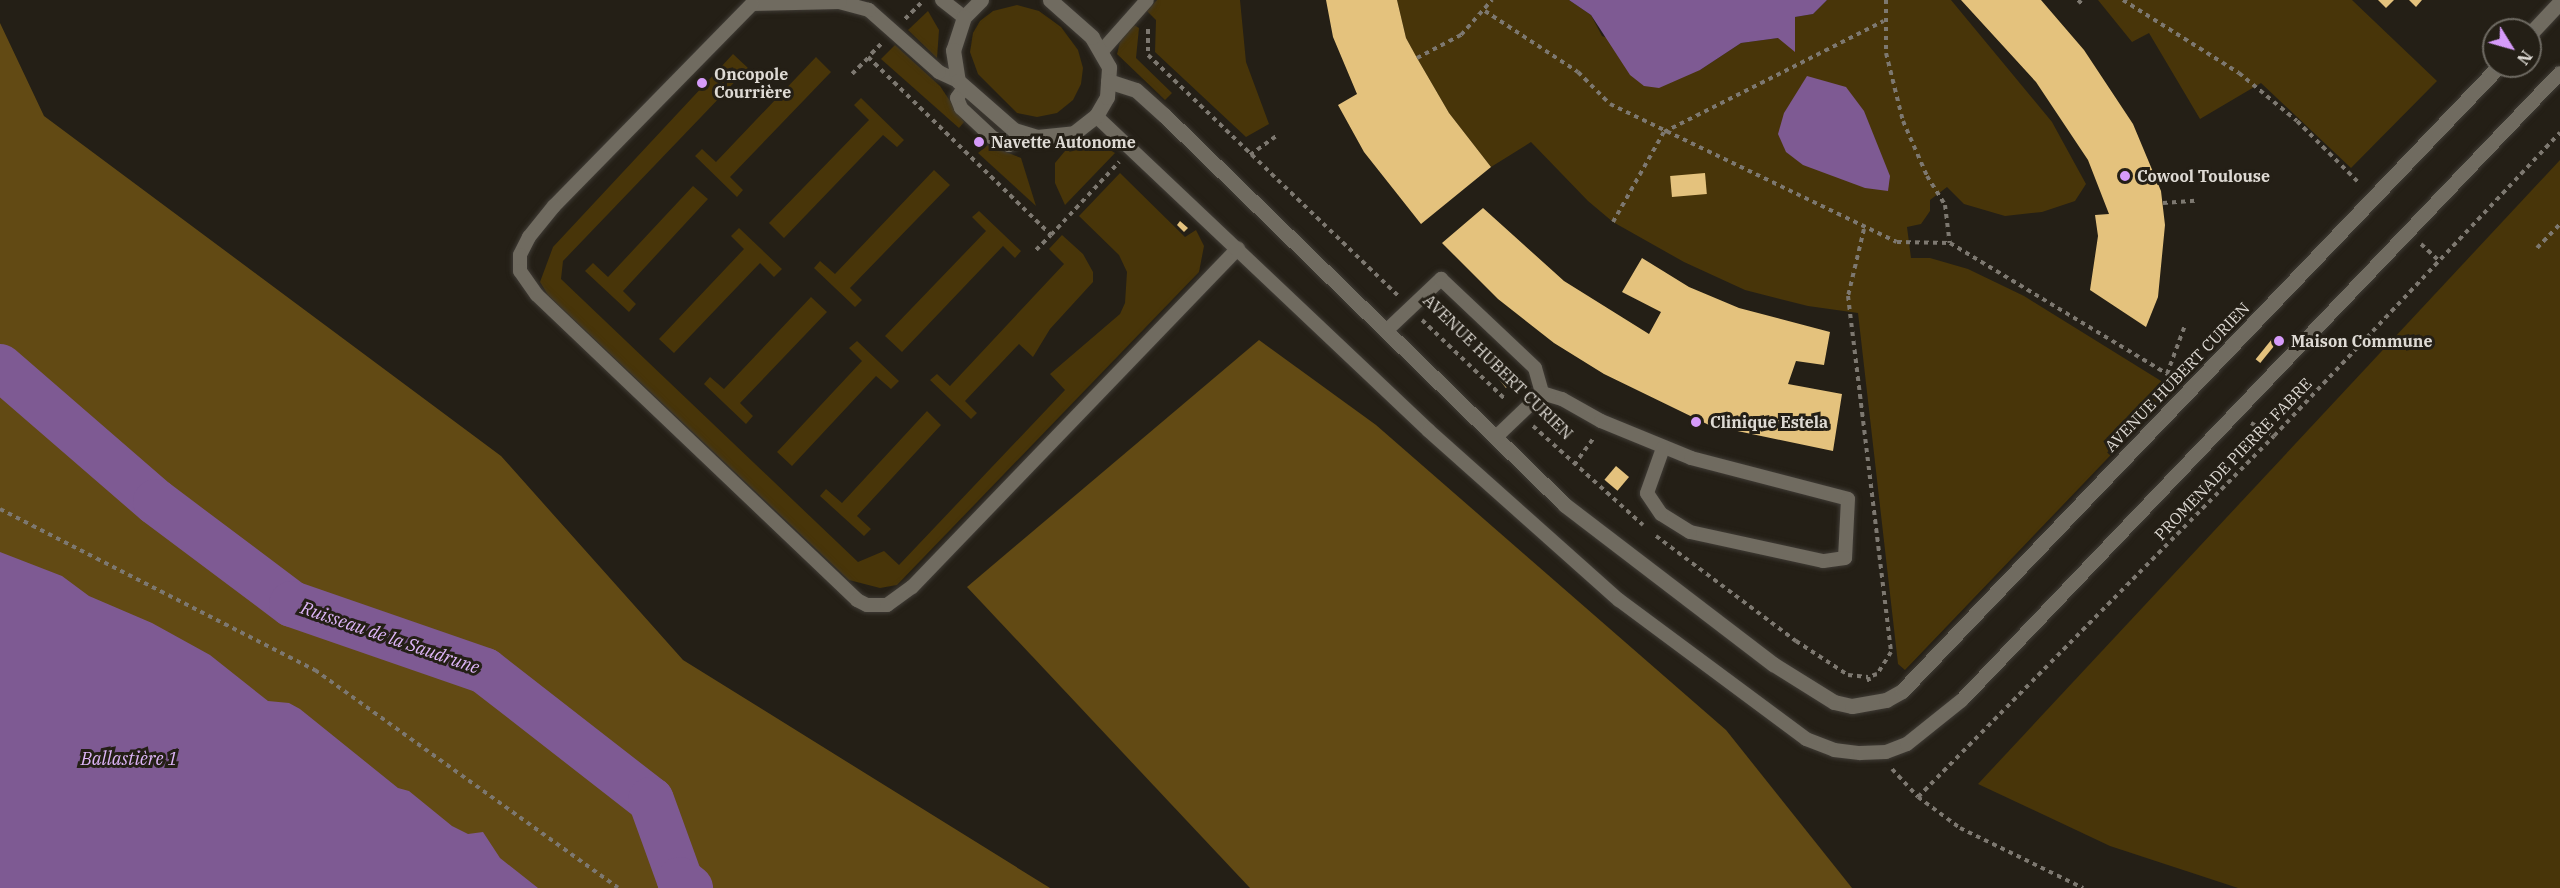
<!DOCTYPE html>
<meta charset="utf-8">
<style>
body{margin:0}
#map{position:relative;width:2560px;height:888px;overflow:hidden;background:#241f16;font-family:"IBM Plex Serif",serif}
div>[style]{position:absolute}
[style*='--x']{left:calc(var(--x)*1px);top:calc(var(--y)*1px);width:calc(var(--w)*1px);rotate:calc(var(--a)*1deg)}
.green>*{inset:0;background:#483509}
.forest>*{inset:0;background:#624a14}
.water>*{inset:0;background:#7e5a93}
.river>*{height:46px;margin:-23px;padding:0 23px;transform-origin:23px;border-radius:23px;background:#7e5a93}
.building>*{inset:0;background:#e4c27d;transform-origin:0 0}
.path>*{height:4px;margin-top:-2px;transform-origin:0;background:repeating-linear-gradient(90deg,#7d7870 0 4.5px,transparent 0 9px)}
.roads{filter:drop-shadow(0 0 2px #3f3b35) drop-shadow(0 0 2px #3f3b35)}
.service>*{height:14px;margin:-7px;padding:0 7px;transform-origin:7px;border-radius:7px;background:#706b60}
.minor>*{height:15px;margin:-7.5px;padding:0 7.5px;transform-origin:7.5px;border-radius:7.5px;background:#706b60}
.dots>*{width:16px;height:16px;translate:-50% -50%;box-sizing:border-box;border:3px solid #241f16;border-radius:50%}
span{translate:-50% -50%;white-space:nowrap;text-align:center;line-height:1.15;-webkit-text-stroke:6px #241f16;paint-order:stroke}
.poi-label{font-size:16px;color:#dedad4;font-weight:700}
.left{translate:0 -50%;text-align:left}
.street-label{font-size:16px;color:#dedad4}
.water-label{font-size:18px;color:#deb6f8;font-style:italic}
.north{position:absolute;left:2482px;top:18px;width:60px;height:60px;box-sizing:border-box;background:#241f16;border:2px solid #6e6a62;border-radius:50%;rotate:127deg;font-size:16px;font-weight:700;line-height:24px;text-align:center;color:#dedad4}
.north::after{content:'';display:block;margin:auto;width:21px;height:27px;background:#d69bfa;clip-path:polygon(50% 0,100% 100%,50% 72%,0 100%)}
</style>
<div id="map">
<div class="green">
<i style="clip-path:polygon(1157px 0,1240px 0,1246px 62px,1269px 124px,1246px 137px,1155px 52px,1156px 20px,1147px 11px)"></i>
<i style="clip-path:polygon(1397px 0,1569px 0,1591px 15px,1602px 36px,1700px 70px,1741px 43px,1778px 38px,1795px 17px,1813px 14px,1827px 0,1951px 0,2052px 122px,2086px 184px,2075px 201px,2042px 212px,2005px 216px,1964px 204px,1947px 187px,1930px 200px,1930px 211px,1921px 224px,1907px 227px,1911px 258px,1930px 258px,1968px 269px,2024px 296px,2174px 389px,1905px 670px,1898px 664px,1858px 313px,1808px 306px,1745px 290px,1684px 262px,1613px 222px,1588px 201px,1531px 142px,1491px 167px,1449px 113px,1417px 58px,1406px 38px)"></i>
<i style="clip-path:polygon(2098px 0,2352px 0,2437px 81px,2351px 168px,2261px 83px,2200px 119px,2149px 33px,2132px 42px)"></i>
<i style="clip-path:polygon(1017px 5px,1039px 11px,1061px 27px,1078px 50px,1083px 68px,1081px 84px,1073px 100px,1057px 113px,1037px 117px,1017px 113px,978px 74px,970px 52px,973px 33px,980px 21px,993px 11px)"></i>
<i style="clip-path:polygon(928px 11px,939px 30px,937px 58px,908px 30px)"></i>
<i style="clip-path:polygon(1134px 25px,1139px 28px,1136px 58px,1172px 93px,1165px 100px,1117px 54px,1120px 42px)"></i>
<i style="clip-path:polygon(895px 45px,940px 86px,964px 122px,959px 128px,881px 59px)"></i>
<i style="clip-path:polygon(733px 54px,748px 68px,563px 261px,561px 279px,858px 562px,884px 551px,899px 565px,1065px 390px,1050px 374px,1120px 314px,1125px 303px,1127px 272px,1119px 255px,1079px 216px,1120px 173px,1185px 237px,1196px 230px,1204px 246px,1199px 272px,897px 585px,880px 588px,849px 580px,548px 295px,540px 282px,553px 247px)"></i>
<i style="clip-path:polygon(816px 57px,831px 72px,730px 177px,743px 190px,737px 197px,695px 156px,702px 149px,716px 162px)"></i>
<i style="clip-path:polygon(861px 98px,904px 140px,897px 147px,883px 135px,784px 238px,769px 223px,869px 120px,854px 105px)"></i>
<i style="clip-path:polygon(1085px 141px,1096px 141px,1115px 153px,1065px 205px,1055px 183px,1055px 163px,1065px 151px)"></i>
<i style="clip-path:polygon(988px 145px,1021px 158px,1036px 206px,978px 153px)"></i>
<i style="clip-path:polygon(2560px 160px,2560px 888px,2238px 888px,2110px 846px,1978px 784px)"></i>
<i style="clip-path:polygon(934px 170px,950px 185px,850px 288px,862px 300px,855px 307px,814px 268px,820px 261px,835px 274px)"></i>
<i style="clip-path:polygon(693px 186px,708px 199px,623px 291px,636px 304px,629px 312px,585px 271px,593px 263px,608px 277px)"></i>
<i style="clip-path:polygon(979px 211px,1021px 251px,1015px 258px,1003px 246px,902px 352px,885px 336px,986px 231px,972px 217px)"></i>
<i style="clip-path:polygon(739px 228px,782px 269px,774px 277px,760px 263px,674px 353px,659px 339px,744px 249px,731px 236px)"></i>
<i style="clip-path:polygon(1062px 235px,1083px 254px,1093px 272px,1093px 282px,1050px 329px,1033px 357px,1019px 344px,965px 401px,977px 413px,971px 419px,930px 380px,937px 374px,950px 386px,1064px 264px,1049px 249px)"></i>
<i style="clip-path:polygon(811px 297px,827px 312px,740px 403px,753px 416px,746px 424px,704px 384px,710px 377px,724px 389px)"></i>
<i style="clip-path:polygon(857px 341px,899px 381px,891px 389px,876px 376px,792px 466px,777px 452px,862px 361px,849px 348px)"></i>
<i style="clip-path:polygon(927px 411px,941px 425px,857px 516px,871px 529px,864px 536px,820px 496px,826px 489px,842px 503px)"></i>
</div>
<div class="forest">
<i style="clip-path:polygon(0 23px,44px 116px,501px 456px,683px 660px,1050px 888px,0 888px)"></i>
<i style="clip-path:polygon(1259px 340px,1376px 425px,1726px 730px,1852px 888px,1250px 888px,967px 587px)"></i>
</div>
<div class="water">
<i style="clip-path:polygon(1569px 0,1827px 0,1813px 14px,1795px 17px,1795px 52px,1778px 38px,1741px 43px,1700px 70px,1659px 88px,1644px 86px,1630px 75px,1591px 15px)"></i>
<i style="clip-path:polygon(1807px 76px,1846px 87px,1864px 111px,1890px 176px,1888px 191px,1865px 188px,1803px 165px,1786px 152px,1778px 134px,1784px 113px)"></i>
<i style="clip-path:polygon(0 552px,62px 576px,89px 596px,152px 623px,210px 655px,268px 701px,289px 703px,300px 709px,398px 788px,409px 791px,452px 826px,468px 834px,483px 832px,500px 858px,538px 888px,0 888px)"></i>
</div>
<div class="river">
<i style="--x:0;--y:367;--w:206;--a:40.9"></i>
<i style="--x:156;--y:502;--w:170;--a:36.9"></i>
<i style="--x:292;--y:604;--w:204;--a:19.1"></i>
<i style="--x:485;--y:671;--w:210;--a:37.9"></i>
<i style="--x:651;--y:800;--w:85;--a:70.1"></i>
<i style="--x:680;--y:880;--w:13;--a:39"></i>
</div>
<div class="building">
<i style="clip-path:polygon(1326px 0,1397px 0,1406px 38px,1417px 58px,1449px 113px,1491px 167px,1421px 224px,1364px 152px,1338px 105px,1357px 94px,1333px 37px)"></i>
<i style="clip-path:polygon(1961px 0,2041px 0,2084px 50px,2133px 124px,2161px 191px,2165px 225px,2158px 297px,2146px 327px,2090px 290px,2098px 236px,2095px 215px,2109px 214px,2088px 160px,2036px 82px)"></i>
<i style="clip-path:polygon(2378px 0,2394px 0,2386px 8px)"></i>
<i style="clip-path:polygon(2409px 0,2422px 0,2416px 7px)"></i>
<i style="left:1705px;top:173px;width:21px;height:35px;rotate:85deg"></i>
<i style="clip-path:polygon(1483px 208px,1564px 281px,1649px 334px,1661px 312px,1622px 292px,1642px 258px,1689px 287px,1739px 308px,1830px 332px,1824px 365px,1796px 361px,1788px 384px,1842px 394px,1833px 451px,1709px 425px,1604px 374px,1554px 343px,1498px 299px,1442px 243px)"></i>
<i style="clip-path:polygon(1180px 221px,1188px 228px,1184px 232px,1177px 225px)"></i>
<i style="left:2272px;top:339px;width:6px;height:26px;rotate:39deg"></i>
<i style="clip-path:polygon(1503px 362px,1517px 376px,1506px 388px,1493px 372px)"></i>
<i style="left:1616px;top:466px;width:17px;height:18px;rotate:40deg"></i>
</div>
<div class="path">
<i style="--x:1886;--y:0;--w:53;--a:90"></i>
<i style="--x:1886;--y:53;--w:70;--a:76"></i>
<i style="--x:1903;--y:121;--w:60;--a:66.4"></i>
<i style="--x:1927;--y:176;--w:34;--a:58"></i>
<i style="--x:1945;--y:205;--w:38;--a:83"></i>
<i style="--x:2078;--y:0;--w:7;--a:45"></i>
<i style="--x:2123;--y:0;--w:137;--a:32.2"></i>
<i style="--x:2239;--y:73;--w:75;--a:39.6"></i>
<i style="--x:2297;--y:121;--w:89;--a:45"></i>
<i style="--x:1485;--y:11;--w:111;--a:33.3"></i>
<i style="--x:1578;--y:72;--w:45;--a:45"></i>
<i style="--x:1610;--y:104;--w:318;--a:25.7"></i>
<i style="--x:1897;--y:242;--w:53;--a:1.1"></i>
<i style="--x:1950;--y:243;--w:262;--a:31.1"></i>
<i style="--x:905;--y:19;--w:25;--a:-45"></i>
<i style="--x:1148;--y:29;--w:26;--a:90"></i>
<i style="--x:1148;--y:55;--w:347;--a:43.9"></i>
<i style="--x:881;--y:44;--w:18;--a:135"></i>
<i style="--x:868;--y:57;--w:255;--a:44.2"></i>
<i style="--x:1051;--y:235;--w:100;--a:-47"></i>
<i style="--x:1417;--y:58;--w:50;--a:-27.6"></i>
<i style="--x:1461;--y:35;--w:47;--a:-48.5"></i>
<i style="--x:852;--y:74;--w:23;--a:-45"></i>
<i style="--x:1250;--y:155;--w:34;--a:-36"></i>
<i style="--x:2163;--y:203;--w:32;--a:-4"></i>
<i style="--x:1613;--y:222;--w:103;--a:-60.5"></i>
<i style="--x:1664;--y:132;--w:246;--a:-26.8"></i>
<i style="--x:1864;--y:229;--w:69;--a:103.4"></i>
<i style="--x:1848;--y:296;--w:359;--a:83.1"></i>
<i style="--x:1891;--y:652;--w:26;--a:122"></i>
<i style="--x:1877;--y:674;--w:9;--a:162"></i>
<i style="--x:2421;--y:244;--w:25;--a:43"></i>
<i style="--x:2537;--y:248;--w:33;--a:-46"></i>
<i style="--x:1036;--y:250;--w:21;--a:-45"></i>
<i style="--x:1422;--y:320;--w:116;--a:43.6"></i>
<i style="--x:2167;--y:374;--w:52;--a:-69.8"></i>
<i style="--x:2251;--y:423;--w:26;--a:29"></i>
<i style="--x:1533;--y:426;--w:148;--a:42"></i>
<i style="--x:1574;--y:465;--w:32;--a:-54"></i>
<i style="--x:0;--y:509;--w:354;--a:27.1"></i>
<i style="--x:315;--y:670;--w:373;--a:35.7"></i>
<i style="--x:1656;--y:536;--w:175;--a:36.9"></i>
<i style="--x:1796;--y:641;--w:62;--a:33.2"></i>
<i style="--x:1848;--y:675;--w:20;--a:6"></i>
<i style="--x:1868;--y:677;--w:7;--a:74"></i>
<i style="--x:1892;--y:769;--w:38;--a:47"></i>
<i style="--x:1918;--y:797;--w:52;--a:36.4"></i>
<i style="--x:1960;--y:828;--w:137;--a:26"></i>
<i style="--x:1918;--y:797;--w:507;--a:-45.4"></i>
<i style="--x:2274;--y:436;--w:417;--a:-46.7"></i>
</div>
<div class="roads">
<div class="service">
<i style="--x:942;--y:0;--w:28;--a:38"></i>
<i style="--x:1101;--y:52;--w:69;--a:-48.5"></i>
<i style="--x:958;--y:81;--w:21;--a:-155"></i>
<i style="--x:939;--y:72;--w:94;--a:-138.5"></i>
<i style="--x:869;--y:10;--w:30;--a:-165"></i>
<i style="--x:840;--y:2;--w:88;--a:178.7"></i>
<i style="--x:752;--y:4;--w:283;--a:134.4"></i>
<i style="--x:554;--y:206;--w:40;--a:129"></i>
<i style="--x:529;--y:237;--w:20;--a:117"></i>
<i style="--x:520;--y:255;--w:16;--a:90"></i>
<i style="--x:520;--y:271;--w:29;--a:55"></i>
<i style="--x:537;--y:295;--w:442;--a:43.6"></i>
<i style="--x:857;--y:600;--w:11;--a:27"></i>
<i style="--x:867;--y:605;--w:20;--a:0"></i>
<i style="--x:887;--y:605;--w:31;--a:-36"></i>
<i style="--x:912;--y:587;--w:470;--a:-46.1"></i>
<i style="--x:964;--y:88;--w:12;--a:125"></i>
<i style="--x:957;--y:98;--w:11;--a:68"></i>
<i style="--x:961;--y:108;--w:44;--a:43.2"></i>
<i style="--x:993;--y:138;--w:17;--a:24"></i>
<i style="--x:1009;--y:145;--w:19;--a:-32"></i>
<i style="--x:1096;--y:116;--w:458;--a:43.4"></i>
<i style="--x:1429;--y:431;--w:254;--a:41.7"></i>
<i style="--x:1619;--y:600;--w:233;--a:36.6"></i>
<i style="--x:1806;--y:739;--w:30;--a:21"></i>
<i style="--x:1834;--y:750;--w:26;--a:7"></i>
<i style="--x:1860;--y:753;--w:26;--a:-2"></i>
<i style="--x:1886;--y:752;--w:22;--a:-21"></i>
<i style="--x:1907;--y:744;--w:70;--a:-38.7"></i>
<i style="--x:1962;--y:700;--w:866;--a:-46.36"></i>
<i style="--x:1386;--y:331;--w:76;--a:-43.4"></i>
<i style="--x:1441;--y:279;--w:129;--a:43.4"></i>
<i style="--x:1535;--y:368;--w:26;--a:74"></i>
<i style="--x:1496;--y:437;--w:64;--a:-43.7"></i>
<i style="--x:1542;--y:393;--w:21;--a:17"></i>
<i style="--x:1562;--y:399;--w:45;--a:29.4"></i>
<i style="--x:1601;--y:421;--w:97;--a:22.3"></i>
<i style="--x:1691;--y:458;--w:162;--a:14.6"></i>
<i style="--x:1848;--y:499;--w:59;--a:92.9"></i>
<i style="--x:1845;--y:558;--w:22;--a:172"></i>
<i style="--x:1823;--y:561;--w:136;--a:-167.7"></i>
<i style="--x:1690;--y:532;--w:34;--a:-148"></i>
<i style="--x:1661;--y:514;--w:25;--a:-124"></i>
<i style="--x:1647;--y:493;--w:48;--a:-70.4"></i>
</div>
<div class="minor">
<i style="--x:981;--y:0;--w:24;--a:135"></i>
<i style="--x:964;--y:17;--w:35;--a:108"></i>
<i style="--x:953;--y:50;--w:31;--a:81"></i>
<i style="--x:958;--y:81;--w:74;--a:41.2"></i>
<i style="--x:1014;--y:130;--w:24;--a:17"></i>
<i style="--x:1037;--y:137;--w:37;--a:-6"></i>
<i style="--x:1074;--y:133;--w:28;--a:-38"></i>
<i style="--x:1096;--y:116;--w:22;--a:-60"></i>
<i style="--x:1107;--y:97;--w:30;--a:-86"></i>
<i style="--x:1109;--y:67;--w:34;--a:-120"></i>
<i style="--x:1092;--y:37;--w:56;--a:-138.6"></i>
<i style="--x:2530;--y:34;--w:44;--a:-46.8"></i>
<i style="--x:1108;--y:81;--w:29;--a:18"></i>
<i style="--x:1136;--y:90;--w:38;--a:42"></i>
<i style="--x:1164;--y:115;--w:559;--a:44.2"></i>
<i style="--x:1565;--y:505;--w:262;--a:37.4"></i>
<i style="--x:1773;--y:664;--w:72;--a:31.9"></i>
<i style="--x:1834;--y:702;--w:18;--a:13"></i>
<i style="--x:1852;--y:706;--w:35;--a:-10"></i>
<i style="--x:1886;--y:700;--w:18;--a:-29"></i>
<i style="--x:1902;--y:691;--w:864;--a:-46.31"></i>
</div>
</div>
<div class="dots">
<i style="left:702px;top:83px;background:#d69bfa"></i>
<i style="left:979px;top:142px;background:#d69bfa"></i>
<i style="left:2125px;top:176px;background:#d69bfa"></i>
<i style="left:2279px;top:341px;background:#d69bfa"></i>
<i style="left:1696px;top:422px;background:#d69bfa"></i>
</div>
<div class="poi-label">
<span class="left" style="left:714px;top:83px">Oncopole<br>Courrière</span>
<span class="left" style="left:991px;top:142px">Navette Autonome</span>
<span class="left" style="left:2137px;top:176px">Cowool Toulouse</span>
<span class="left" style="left:2291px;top:341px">Maison Commune</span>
<span class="left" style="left:1710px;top:422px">Clinique Estela</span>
</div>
<div class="street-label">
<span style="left:1498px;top:367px;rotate:44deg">AVENUE HUBERT CURIEN</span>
<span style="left:2177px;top:377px;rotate:-46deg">AVENUE HUBERT CURIEN</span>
<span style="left:2233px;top:459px;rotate:-46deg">PROMENADE PIERRE FABRE</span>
</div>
<div class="water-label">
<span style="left:390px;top:638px;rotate:19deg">Ruisseau de la Saudrune</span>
<span style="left:129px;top:759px">Ballastière 1</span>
</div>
<div class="north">N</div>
</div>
